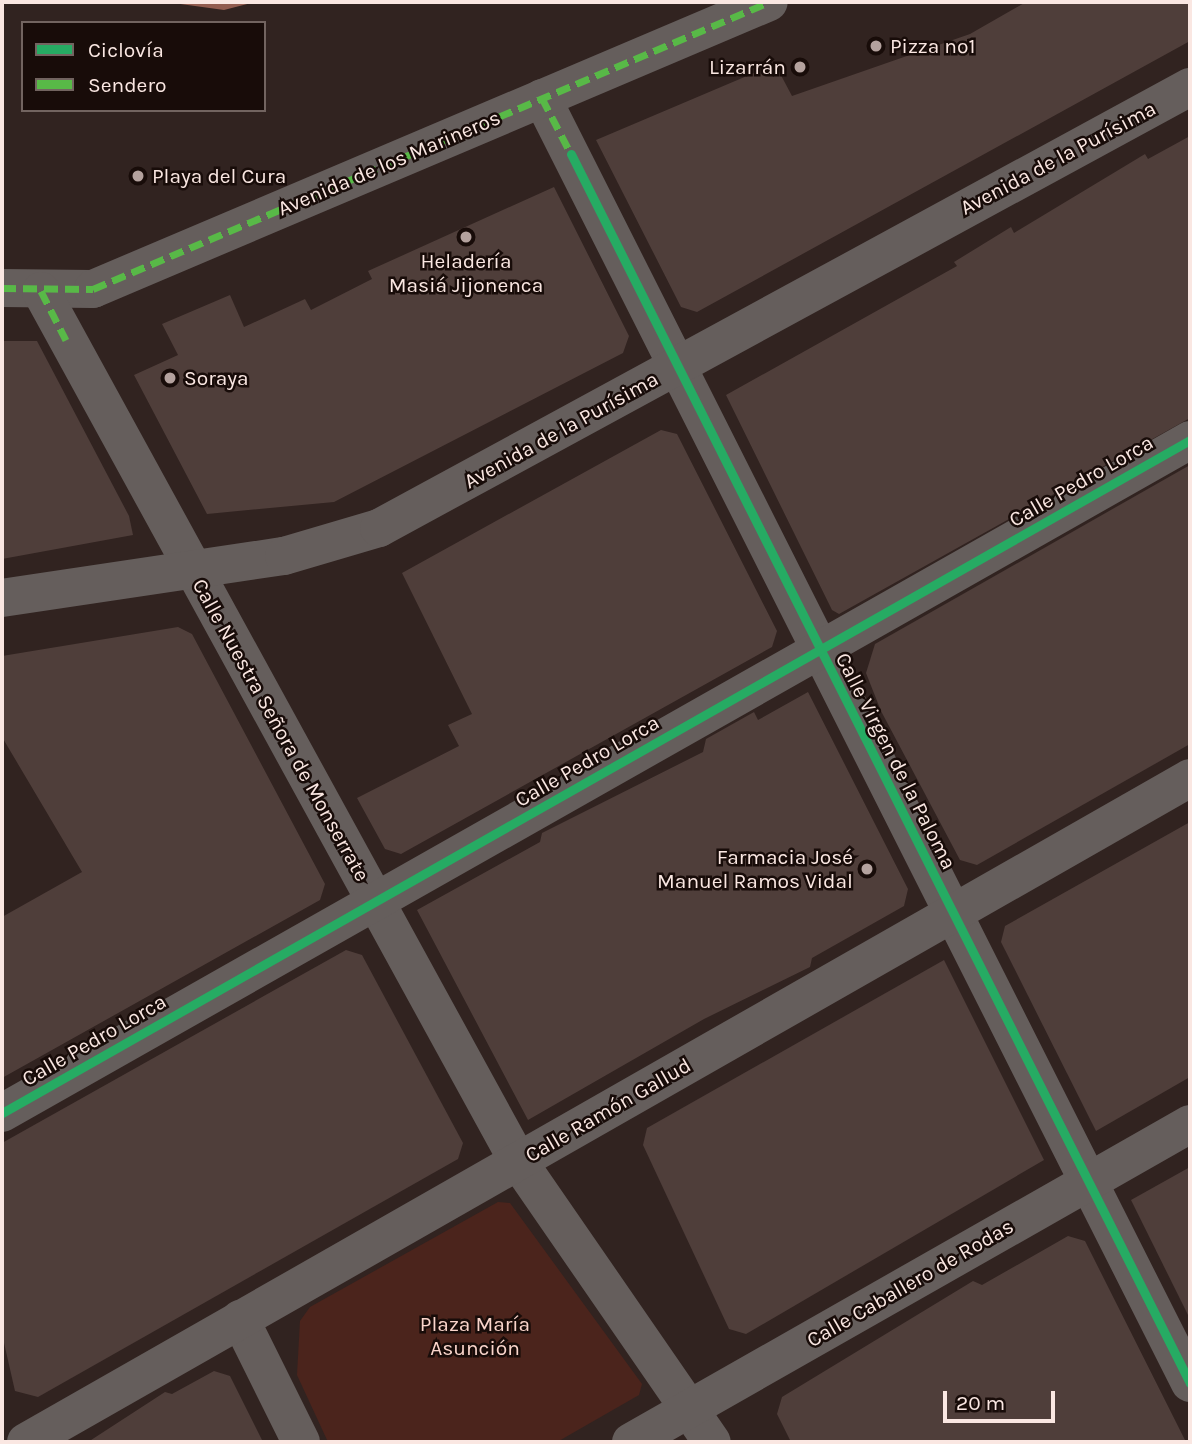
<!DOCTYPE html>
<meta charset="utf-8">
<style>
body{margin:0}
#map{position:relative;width:1192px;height:1444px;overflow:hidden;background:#312320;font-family:Karla,sans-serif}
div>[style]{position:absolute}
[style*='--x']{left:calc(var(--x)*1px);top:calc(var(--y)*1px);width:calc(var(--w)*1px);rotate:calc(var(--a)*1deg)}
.green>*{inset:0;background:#4b241c}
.water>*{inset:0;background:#925c4f}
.building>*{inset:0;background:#4f3e3a}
.minor>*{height:38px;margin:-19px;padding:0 19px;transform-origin:19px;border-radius:19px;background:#655e5c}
.quiet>*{height:7px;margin-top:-3.5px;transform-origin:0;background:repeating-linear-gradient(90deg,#58b947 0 14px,transparent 0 21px)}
.cycleway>*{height:9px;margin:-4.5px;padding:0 4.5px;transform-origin:4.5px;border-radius:4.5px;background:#26ab63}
.dots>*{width:19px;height:19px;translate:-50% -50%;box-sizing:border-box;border:4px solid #180c09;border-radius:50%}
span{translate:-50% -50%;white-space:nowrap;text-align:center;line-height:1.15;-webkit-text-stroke:5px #180c09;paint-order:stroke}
.poi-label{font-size:21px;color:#fae7e2}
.left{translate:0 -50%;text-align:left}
.right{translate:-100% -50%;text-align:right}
.street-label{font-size:21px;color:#fae7e2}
.park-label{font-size:21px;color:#fad5cb}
.frame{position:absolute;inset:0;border:4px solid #fae7e2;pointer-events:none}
.legend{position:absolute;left:21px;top:21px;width:245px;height:91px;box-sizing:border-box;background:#180c09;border:2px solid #726460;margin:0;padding:9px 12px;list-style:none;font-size:21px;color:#fae7e2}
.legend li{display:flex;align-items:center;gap:14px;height:35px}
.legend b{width:35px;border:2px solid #726460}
.scale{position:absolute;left:943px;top:1391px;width:112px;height:32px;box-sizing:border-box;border:4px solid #fae7e2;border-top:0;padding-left:9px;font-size:21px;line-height:24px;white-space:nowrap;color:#fae7e2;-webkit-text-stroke:5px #180c09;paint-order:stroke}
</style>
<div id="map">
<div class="green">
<i style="clip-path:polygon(498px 1202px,510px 1203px,642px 1384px,639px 1395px,557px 1442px,328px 1442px,297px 1375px,300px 1321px,310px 1307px)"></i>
</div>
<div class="water">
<i style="clip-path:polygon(166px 2px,255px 2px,224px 10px)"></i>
</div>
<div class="building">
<i style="clip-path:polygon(1026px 2px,1190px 2px,1190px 41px,697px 312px,681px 307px,596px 140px,775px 64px,792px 96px,970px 34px)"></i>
<i style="clip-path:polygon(1190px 136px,1190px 418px,839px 614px,832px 610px,726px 395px,957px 266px,954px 262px,1011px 227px,1014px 233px,1145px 154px,1148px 159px)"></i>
<i style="clip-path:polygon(554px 187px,629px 336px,623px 353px,334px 502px,207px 514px,134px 375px,178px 355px,162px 324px,230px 295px,244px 327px,305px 299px,311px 310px,372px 279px,368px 271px)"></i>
<i style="clip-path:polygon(2px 341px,37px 341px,129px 516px,133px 535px,2px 559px)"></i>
<i style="clip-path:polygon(661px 430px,677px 434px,777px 631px,772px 647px,401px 854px,385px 849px,357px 798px,459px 746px,448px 725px,472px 714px,402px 573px)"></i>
<i style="clip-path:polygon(1190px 465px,1190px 744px,977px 865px,960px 860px,881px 711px,866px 673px,875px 644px)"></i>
<i style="clip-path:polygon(178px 627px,192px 634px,325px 884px,320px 900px,2px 1078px,2px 917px,82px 872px,2px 737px,2px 656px)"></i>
<i style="clip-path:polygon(808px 692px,908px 889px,904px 906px,812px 958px,810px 967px,704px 1019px,528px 1120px,417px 910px,540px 842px,542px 833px,703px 752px,706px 739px,754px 712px,758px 720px)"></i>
<i style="clip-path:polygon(1190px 822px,1190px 1077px,1096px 1131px,1001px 942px,1005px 926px)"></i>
<i style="clip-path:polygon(346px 950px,362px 955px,463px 1143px,458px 1159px,38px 1397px,15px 1391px,2px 1334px,2px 1143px)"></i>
<i style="clip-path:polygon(944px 960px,1044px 1160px,746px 1334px,729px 1329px,643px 1145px,647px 1128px)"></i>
<i style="clip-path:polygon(1190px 1167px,1190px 1319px,1131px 1200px)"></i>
<i style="clip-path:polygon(1068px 1236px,1085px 1241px,1186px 1442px,791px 1442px,777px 1414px,782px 1397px,973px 1281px,982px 1285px)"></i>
<i style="clip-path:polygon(214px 1371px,230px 1376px,263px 1442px,88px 1442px,165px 1392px,172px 1394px)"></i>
</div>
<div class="minor">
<i style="--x:542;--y:98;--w:1439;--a:63.24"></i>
<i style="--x:2;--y:288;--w:91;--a:0.6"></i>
<i style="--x:93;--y:289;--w:734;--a:-23"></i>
<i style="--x:41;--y:291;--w:992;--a:61.27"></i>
<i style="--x:518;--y:1161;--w:341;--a:55.4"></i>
<i style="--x:2;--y:598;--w:285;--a:-8.5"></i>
<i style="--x:284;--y:556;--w:99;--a:-16.4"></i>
<i style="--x:379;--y:528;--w:923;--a:-28.54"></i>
<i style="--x:2;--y:1113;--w:1365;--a:-29.53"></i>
<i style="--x:240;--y:1319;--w:137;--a:63.6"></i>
<i style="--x:26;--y:1442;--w:1340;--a:-29.7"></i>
<i style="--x:631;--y:1442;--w:643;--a:-29.63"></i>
</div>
<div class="quiet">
<i style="--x:542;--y:98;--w:63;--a:62.6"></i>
<i style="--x:2;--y:288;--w:91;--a:0.6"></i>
<i style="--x:93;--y:289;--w:734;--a:-23"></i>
<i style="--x:41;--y:291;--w:55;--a:63"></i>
</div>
<div class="cycleway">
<i style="--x:571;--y:154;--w:1376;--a:63.27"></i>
<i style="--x:2;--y:1113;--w:1365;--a:-29.53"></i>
</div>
<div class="dots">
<i style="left:876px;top:46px;background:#b4a29e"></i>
<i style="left:800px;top:67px;background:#b4a29e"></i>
<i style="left:138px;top:176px;background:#b4a29e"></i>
<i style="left:466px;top:237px;background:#b4a29e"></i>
<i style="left:170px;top:378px;background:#b4a29e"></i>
<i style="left:867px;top:869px;background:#b4a29e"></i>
</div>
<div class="poi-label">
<span class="left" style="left:890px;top:46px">Pizza nº1</span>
<span class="right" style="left:786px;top:67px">Lizarrán</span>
<span class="left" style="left:152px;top:176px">Playa del Cura</span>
<span style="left:466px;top:273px">Heladería<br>Masiá Jijonenca</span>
<span class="left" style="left:184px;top:378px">Soraya</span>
<span class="right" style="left:853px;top:869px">Farmacia José<br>Manuel Ramos Vidal</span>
</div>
<div class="street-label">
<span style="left:1058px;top:158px;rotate:-28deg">Avenida de la Purísima</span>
<span style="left:389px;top:163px;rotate:-23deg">Avenida de los Marineros</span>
<span style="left:561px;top:430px;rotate:-29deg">Avenida de la Purísima</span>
<span style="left:1081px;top:481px;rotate:-30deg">Calle Pedro Lorca</span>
<span style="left:281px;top:730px;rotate:61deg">Calle Nuestra Señora de Monserrate</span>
<span style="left:587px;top:761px;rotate:-30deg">Calle Pedro Lorca</span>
<span style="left:896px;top:761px;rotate:63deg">Calle Virgen de la Paloma</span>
<span style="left:94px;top:1040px;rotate:-30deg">Calle Pedro Lorca</span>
<span style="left:608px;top:1110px;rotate:-30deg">Calle Ramón Gallud</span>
<span style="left:910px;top:1283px;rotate:-30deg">Calle Caballero de Rodas</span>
</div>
<div class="park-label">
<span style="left:475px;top:1336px">Plaza María<br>Asunción</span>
</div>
<div class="frame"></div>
<ul class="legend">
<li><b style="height:9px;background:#26ab63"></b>Ciclovía</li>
<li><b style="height:9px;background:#58b947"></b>Sendero</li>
</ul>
<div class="scale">20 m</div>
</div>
